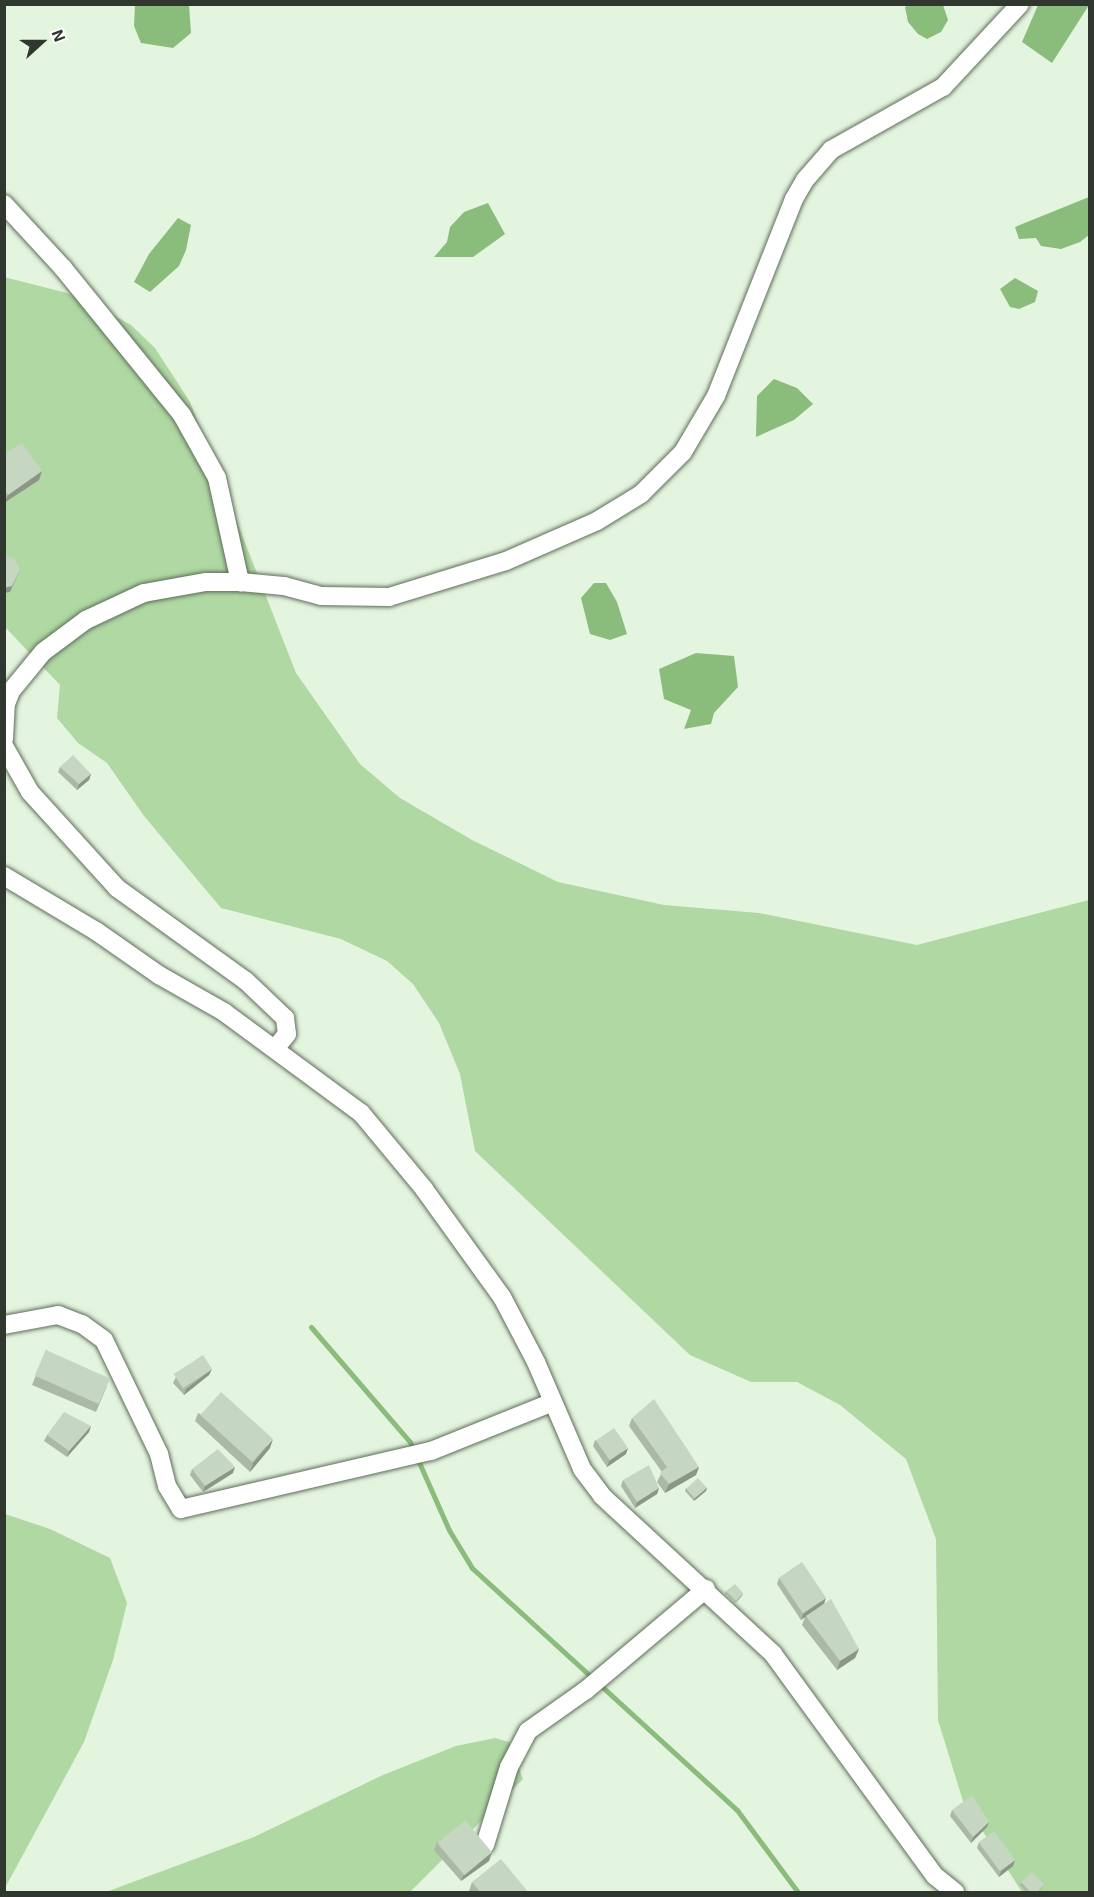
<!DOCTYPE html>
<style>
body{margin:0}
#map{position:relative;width:1094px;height:1897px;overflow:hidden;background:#e4f5df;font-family:"Exo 2",sans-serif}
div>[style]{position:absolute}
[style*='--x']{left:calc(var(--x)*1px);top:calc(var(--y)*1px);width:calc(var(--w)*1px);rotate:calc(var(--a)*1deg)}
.green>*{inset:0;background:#afd8a3}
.water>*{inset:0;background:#8abc7b}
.stream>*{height:5px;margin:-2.5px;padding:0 2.5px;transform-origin:2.5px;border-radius:2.5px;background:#8abc7b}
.roads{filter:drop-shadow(0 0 2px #5e6d5a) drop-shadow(0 0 2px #5e6d5a)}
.minor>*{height:18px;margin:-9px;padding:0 9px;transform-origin:9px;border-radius:9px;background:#fff}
.wall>*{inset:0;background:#aab9a6}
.shaded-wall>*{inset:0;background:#8b9687}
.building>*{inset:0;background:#c6d7c1;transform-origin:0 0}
span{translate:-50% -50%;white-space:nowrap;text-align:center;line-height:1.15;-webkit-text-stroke:4.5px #fff;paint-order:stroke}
.frame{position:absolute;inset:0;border:6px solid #30372e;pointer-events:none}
.north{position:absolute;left:12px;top:12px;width:60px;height:60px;-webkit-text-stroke:4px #fff;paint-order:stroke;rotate:69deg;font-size:16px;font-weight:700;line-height:24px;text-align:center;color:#30372e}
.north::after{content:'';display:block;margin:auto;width:21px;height:27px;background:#30372e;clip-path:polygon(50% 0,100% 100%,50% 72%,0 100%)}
</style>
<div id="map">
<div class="green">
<i style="clip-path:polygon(4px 277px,67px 293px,102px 309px,131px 325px,155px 348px,190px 402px,296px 673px,360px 764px,400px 798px,472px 840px,558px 882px,664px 905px,759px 913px,917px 945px,1089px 900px,1089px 1892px,1022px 1892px,963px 1801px,938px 1720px,936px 1539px,906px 1459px,840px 1405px,797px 1382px,751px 1382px,690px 1355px,475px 1151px,460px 1074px,439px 1023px,413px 984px,387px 961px,341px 939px,221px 908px,144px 816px,107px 763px,78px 743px,57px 718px,60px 685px,5px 627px)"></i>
<i style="clip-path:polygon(5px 1514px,50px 1529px,110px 1558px,127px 1603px,113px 1660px,84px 1742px,5px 1888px)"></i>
<i style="clip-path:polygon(495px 1738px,509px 1742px,523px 1779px,410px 1892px,106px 1892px,254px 1837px,383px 1775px,456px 1746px)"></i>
</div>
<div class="water">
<i style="clip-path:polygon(135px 5px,189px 5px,191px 33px,173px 48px,141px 43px,134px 26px)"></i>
<i style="clip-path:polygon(909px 5px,943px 5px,948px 20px,941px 32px,927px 39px,918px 34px,908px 22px,905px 7px)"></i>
<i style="clip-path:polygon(1038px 5px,1089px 5px,1052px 63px,1022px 42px)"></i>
<i style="clip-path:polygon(1089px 197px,1089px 235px,1080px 242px,1061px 249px,1041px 246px,1036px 238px,1019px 239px,1015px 227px)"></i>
<i style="clip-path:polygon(488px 203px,505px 234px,473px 257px,434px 257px,447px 242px,450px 227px,464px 212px)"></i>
<i style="clip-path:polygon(178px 218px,191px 225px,186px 250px,179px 266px,150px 292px,134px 282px,149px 254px)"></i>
<i style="clip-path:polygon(1015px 278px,1038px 291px,1035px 302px,1019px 309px,1010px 307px,1000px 289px)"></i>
<i style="clip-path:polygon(774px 379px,797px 388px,813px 404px,794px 420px,756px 437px,757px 396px)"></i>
<i style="clip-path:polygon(594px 583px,606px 583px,617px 602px,627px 634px,610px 640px,590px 634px,581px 598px)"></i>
<i style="clip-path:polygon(696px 653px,734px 656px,738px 687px,714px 713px,711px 724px,684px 729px,691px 710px,664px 699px,659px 669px)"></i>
</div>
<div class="stream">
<i style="--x:311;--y:1327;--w:152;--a:49.3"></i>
<i style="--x:410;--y:1442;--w:96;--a:66.1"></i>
<i style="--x:449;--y:1530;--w:44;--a:58.8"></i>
<i style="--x:472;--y:1568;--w:359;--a:42.4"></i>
<i style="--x:737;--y:1810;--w:102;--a:53.4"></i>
</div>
<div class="roads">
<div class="minor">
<i style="--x:4;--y:204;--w:87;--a:47.3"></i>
<i style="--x:63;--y:268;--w:189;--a:51"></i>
<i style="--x:182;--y:415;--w:72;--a:60.9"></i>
<i style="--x:217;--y:478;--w:107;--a:77.5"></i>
<i style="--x:4;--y:739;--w:35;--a:-87"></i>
<i style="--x:6;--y:704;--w:14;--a:-69"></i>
<i style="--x:11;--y:691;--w:50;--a:-50.6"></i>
<i style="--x:43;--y:652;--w:54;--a:-36.7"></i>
<i style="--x:86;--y:620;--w:64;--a:-25"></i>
<i style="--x:144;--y:593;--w:63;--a:-10.1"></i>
<i style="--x:206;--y:582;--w:34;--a:0"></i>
<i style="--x:240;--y:582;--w:44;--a:5.2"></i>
<i style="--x:284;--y:586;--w:38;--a:15"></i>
<i style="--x:321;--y:596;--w:68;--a:0.8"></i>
<i style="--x:389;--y:597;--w:122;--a:-17.1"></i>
<i style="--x:506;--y:561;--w:99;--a:-23.7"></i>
<i style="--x:597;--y:521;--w:52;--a:-31.5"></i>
<i style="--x:641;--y:494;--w:59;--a:-45"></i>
<i style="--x:683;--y:452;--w:65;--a:-59.5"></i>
<i style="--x:716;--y:396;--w:212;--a:-68.4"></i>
<i style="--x:794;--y:199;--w:22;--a:-60"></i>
<i style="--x:805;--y:180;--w:40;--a:-49"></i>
<i style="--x:831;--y:150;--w:129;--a:-29.4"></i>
<i style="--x:943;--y:87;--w:113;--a:-47.1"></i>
<i style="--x:4;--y:746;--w:53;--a:60.5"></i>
<i style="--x:30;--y:792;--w:130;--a:47.8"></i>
<i style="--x:117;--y:888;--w:159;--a:35.8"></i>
<i style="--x:246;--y:981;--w:54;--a:43.5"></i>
<i style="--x:285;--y:1018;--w:16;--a:83"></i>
<i style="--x:287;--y:1034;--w:19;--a:129"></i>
<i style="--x:4;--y:876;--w:107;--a:30.9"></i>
<i style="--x:96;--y:931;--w:77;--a:34.9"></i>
<i style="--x:159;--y:975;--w:75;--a:29.6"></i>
<i style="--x:224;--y:1012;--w:170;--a:36.4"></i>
<i style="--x:361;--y:1113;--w:99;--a:50.3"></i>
<i style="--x:424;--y:1189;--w:133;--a:54.2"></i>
<i style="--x:502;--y:1297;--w:73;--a:62.4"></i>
<i style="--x:536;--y:1362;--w:116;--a:66.7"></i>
<i style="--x:582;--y:1469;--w:34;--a:53"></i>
<i style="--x:602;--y:1496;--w:233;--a:42.7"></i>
<i style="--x:773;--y:1654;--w:275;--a:53.9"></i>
<i style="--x:935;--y:1876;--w:26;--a:39"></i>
<i style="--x:4;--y:1325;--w:55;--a:-10.5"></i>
<i style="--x:58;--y:1315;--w:26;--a:21"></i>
<i style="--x:82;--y:1324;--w:27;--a:36"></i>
<i style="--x:104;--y:1340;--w:127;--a:64.2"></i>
<i style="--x:159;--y:1454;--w:33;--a:76"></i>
<i style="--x:167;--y:1486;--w:27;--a:59"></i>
<i style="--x:181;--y:1509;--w:257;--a:-13.1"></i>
<i style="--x:431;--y:1451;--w:131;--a:-21.9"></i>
<i style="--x:485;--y:1845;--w:82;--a:-72.9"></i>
<i style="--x:509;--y:1767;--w:41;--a:-62.2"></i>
<i style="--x:528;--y:1731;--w:71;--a:-35.3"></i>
<i style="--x:586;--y:1690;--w:157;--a:-40.1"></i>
</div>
</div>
<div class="wall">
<i style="clip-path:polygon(4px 454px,42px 471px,39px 480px,4px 503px)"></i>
<i style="clip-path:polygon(60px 767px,91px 774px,89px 780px,77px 790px,58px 772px)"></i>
<i style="clip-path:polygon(46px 1350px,107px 1386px,96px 1412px,32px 1385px)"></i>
<i style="clip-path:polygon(212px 1369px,209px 1375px,184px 1395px,173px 1383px,176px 1377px)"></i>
<i style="clip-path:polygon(198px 1413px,270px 1448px,250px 1472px,195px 1421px)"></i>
<i style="clip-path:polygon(632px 1418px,699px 1467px,696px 1475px,665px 1493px,657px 1482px,662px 1472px,629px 1426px)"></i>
<i style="clip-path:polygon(91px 1426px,89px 1432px,67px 1457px,44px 1441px,47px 1435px)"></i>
<i style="clip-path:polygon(595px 1440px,626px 1454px,607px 1467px,593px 1446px)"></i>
<i style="clip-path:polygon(192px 1469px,233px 1473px,203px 1492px,190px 1475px)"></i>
<i style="clip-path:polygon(623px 1480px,659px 1488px,657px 1494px,635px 1508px,621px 1486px)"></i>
<i style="clip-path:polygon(686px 1488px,707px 1488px,706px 1491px,694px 1501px,685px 1491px)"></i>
<i style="clip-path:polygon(779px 1578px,824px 1603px,859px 1649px,855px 1658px,837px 1670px,802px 1625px,805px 1617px,801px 1620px,777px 1584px)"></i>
<i style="clip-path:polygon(726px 1591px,743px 1593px,742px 1596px,735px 1604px,724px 1594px)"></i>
<i style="clip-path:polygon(952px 1810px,989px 1822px,987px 1827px,971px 1843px,950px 1816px)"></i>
<i style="clip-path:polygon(437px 1842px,492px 1852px,489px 1861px,461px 1881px,434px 1850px)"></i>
<i style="clip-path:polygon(979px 1842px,1013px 1866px,999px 1877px,977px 1848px)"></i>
<i style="clip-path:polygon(472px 1882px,529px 1893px,470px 1893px,469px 1891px)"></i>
<i style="clip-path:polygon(1021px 1882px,1043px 1887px,1038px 1893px,1027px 1893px,1020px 1885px)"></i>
</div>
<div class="shaded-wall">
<i style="clip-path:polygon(42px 471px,39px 480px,4px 503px,8px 495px)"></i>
<i style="clip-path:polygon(20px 570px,10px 592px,4px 593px,4px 588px)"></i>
<i style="clip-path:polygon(91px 774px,89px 780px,77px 790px,79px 784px)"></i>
<i style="clip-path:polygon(212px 1369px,209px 1375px,184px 1395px,186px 1389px)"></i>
<i style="clip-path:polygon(91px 1426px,89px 1432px,67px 1457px,69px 1451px)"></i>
<i style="clip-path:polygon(273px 1439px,270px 1448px,250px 1472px,253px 1463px)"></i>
<i style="clip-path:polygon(628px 1448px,626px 1454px,607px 1467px,609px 1461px)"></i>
<i style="clip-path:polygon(235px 1467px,233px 1473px,203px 1492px,205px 1486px)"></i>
<i style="clip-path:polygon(699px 1467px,696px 1475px,665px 1493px,669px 1484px)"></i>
<i style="clip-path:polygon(659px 1488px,657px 1494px,635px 1508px,637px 1502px)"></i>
<i style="clip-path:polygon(707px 1488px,706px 1491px,694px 1501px,695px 1498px)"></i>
<i style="clip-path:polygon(826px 1598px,824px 1604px,801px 1620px,803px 1614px)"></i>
<i style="clip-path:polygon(859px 1649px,855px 1658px,837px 1670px,840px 1661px)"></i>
<i style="clip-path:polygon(989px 1822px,987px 1827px,971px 1843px,973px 1837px)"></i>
<i style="clip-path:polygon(492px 1852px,489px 1861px,461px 1881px,465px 1872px)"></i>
<i style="clip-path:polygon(1015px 1860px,1013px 1866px,999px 1877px,1001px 1871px)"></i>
</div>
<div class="building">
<i style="clip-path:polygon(22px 443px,42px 471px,8px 495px,4px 490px,4px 454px)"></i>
<i style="clip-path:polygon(4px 555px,15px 559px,20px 570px,12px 586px,4px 588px)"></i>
<i style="clip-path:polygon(73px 755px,91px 774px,79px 784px,60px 767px)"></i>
<i style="left:46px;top:1350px;width:70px;height:28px;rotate:24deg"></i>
<i style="left:203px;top:1355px;width:17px;height:35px;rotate:57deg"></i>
<i style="left:221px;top:1392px;width:70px;height:31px;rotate:42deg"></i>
<i style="clip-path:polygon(654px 1399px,699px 1467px,669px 1484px,660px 1473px,667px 1467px,632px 1418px)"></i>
<i style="clip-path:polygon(64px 1412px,91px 1426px,69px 1451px,47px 1435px)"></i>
<i style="left:614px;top:1428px;width:24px;height:22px;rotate:55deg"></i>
<i style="clip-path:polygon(218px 1449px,235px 1467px,205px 1486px,192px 1469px)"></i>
<i style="clip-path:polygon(649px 1465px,659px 1488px,637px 1502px,623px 1480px)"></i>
<i style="left:698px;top:1478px;width:13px;height:16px;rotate:48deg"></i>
<i style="left:802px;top:1562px;width:43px;height:28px;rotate:56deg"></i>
<i style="clip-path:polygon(735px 1584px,743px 1593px,736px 1601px,726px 1591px)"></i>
<i style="clip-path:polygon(831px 1599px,859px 1649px,840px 1661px,806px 1616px)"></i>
<i style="clip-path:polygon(972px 1795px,989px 1822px,973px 1837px,952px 1810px)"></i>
<i style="left:465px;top:1820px;width:42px;height:36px;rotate:50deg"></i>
<i style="left:994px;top:1831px;width:36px;height:19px;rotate:54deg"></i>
<i style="clip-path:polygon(501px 1859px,529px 1893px,481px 1893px,472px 1882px)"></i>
<i style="clip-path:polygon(1032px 1872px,1044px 1884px,1037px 1893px,1031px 1893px,1021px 1882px)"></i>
</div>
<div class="frame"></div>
<div class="north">N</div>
</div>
